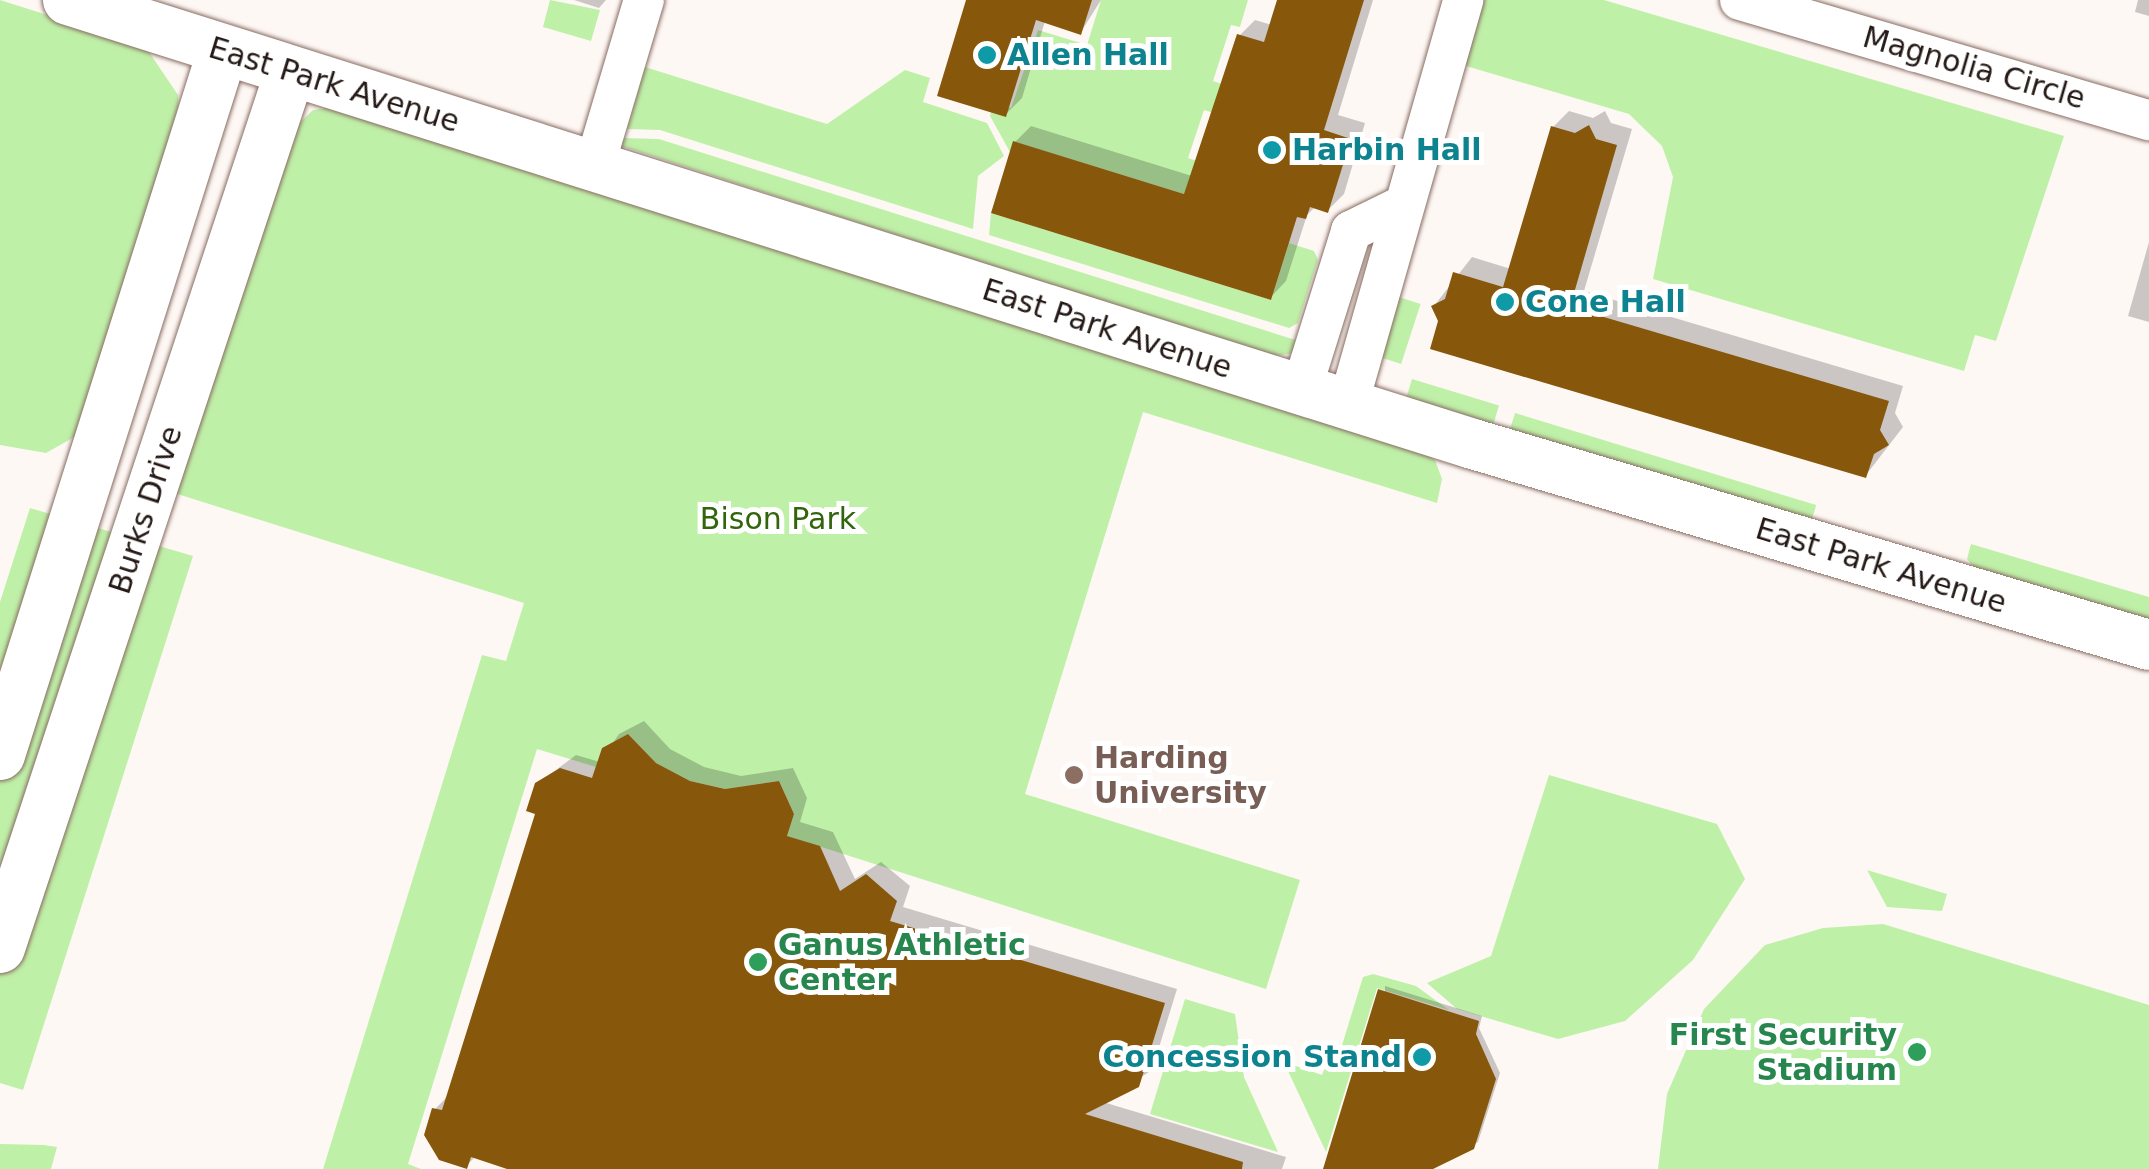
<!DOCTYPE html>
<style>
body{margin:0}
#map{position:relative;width:2149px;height:1169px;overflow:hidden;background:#fef8f5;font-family:"DejaVu Sans",sans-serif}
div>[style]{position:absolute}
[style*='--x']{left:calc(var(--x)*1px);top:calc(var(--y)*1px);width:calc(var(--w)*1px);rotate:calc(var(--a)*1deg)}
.green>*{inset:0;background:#bff0a8;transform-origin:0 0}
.shadow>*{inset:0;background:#0003}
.building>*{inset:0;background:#87580b}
.roads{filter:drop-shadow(0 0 2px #886c62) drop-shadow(0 0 2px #886c62)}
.minor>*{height:40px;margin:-20px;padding:0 20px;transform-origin:20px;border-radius:20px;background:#fff}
.tertiary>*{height:50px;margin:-25px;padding:0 25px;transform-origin:25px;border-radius:25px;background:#fff}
.dots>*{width:28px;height:28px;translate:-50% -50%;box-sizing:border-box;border:5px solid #fff;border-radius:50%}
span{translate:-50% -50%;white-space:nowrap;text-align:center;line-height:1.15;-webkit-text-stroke:10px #fff;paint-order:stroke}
.culture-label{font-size:30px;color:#0d838f;font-weight:700}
.left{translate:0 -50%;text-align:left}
.right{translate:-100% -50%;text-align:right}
.street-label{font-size:30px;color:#241915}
.park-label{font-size:30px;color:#32650c}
.education-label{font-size:30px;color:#785e54;font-weight:700}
.leisure-label{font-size:30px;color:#27864d;font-weight:700}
</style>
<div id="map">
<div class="green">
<i style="clip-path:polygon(0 0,145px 46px,178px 95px,179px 111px,78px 435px,46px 453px,0 445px)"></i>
<i style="clip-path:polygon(550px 0,600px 10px,591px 41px,543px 27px)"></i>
<i style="clip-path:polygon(1101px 0,1248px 0,1240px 27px,1231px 25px,1213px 81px,1243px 91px,1234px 119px,1204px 110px,1188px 158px,1225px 170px,1214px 203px,1028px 146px,1020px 170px,990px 116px,993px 104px,1011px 108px,1038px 30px,1087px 45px)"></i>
<i style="clip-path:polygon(1475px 0,1604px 0,2064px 136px,1996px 341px,1975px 335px,1964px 371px,1653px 279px,1673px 177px,1662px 146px,1629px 114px,1456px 63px)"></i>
<i style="clip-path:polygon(645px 67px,827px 124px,905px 70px,930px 78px,923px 102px,987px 123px,1004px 156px,978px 176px,973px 229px,660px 130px,627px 129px)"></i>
<i style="clip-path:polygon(339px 106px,1418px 448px,1435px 460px,1442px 479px,1437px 503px,1143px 412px,1025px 794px,1300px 880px,1266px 989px,787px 836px,794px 814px,779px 781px,725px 789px,690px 781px,656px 763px,628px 734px,602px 748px,596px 767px,537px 749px,408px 1164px,421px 1169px,323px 1169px,482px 655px,506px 661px,524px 603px,171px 492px,290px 132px,313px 110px)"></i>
<i style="clip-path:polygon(623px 138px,659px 139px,1302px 342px,1290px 354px,1271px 356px,621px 146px)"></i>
<i style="clip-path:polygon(991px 213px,1271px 300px,1289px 243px,1314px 251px,1318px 260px,1298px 323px,1289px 328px,989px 235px)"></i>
<i style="left:1393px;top:295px;width:29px;height:63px;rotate:18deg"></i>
<i style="left:1412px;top:379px;width:91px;height:22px;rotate:17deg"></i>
<i style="left:1515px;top:413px;width:315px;height:19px;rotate:17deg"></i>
<i style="clip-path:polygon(30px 508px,193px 556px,23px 1090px,0 1083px,0 602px)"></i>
<i style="clip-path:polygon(1971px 544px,2149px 597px,2149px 628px,1978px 573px,1967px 559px)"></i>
<i style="clip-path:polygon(1549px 775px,1717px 824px,1745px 879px,1693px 960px,1625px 1021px,1558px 1039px,1457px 1009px,1427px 983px,1491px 956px)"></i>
<i style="clip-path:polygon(1867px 870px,1947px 894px,1942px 911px,1887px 907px)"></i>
<i style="clip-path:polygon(1883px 924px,2149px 1005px,2149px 1169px,1658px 1169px,1667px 1094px,1704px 1009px,1765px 945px,1823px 928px)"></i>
<i style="clip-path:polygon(1373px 974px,1416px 986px,1449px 1010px,1377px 988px,1326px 1152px,1288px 1071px,1290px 1064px,1322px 1075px,1326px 1065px,1335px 1068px,1363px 977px)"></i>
<i style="clip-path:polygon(1185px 999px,1235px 1014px,1244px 1077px,1278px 1152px,1150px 1114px)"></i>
<i style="clip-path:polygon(0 1144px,44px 1145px,57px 1147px,51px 1169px,0 1169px)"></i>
</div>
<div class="shadow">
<i style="clip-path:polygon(574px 0,606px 0,599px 8px)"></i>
<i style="clip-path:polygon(969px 0,1101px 0,1081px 32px,1045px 21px,1022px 98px,1006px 114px)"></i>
<i style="clip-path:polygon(1279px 0,1373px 0,1338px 115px,1365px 123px,1344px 194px,1328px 210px,1316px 206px,1307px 215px,1286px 281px,1271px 297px,1015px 142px,1031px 126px,1192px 176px,1239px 36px,1255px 20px,1272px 25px)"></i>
<i style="clip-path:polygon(2138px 0,2149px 0,2149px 16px,2135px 12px)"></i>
<i style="clip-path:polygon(1569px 111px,1593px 118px,1605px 111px,1611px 123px,1632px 129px,1584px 291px,1903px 386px,1895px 413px,1903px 427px,1866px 475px,1441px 321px,1434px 306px,1472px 257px,1511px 269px,1553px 127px)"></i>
<i style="clip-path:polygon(2149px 242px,2149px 322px,2128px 316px)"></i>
<i style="clip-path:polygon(644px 721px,670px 749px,704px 767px,741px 776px,793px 768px,807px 798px,800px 822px,833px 832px,855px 879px,881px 862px,910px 886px,903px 907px,1177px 989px,1152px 1070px,1103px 1102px,1286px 1157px,1282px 1169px,518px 1169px,476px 1156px,466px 1166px,435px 1109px,450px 1094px,539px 812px,537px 784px,576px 755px,600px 762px,619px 734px)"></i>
<i style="clip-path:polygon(1385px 986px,1482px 1016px,1479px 1028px,1500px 1073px,1478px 1142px,1433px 1169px,1383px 1169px)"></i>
</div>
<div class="building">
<i style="clip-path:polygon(966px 0,1092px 0,1081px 35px,1036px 20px,1006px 117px,937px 96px)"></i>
<i style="clip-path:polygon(1277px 0,1364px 0,1324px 130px,1351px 139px,1328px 213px,1310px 207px,1306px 219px,1297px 217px,1271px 300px,991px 213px,1013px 141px,1184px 194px,1237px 34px,1264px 42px)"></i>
<i style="clip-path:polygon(1589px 125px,1596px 139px,1617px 145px,1570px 307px,1889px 401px,1880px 430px,1889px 445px,1874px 454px,1866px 478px,1430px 349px,1438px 321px,1431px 306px,1445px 299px,1453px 272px,1503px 287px,1551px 126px,1575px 133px)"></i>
<i style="clip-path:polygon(628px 734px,656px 763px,690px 781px,725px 789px,779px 781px,794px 814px,787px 836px,820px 846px,840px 891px,866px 874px,897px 901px,890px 921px,1165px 1003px,1139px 1087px,1085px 1114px,1243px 1162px,1242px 1169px,507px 1169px,471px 1157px,467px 1169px,439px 1160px,424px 1135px,432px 1108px,442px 1110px,535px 814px,526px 811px,535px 783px,560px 768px,592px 778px,602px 748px)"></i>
<i style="clip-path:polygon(1378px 989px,1479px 1021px,1476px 1034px,1496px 1079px,1474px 1149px,1433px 1169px,1323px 1169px)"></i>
</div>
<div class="roads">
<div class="minor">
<i style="--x:1740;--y:0;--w:426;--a:16.4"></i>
<i style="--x:595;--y:164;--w:171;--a:-73.4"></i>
<i style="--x:1301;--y:391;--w:168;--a:-72.6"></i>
<i style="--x:1351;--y:231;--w:55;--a:-26.1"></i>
<i style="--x:1348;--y:405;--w:421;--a:-74.1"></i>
</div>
<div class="tertiary">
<i style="--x:68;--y:0;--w:1473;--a:17.54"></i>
<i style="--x:1473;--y:444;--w:705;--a:16.56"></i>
<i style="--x:0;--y:755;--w:739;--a:-72.45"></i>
<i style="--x:0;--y:948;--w:923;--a:-71.68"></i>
</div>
</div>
<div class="dots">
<i style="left:987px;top:55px;background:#0f9aa8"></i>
<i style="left:1272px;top:150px;background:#0f9aa8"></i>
<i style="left:1505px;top:302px;background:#0f9aa8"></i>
<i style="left:1074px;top:775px;background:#8d6e63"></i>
<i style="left:758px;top:962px;background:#2e9e5b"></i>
<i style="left:1917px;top:1052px;background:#2e9e5b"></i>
<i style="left:1422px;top:1057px;background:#0f9aa8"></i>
</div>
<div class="culture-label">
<span class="left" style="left:1007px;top:55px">Allen Hall</span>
<span class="left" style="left:1292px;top:150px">Harbin Hall</span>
<span class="left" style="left:1525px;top:302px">Cone Hall</span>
<span class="right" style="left:1402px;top:1057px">Concession Stand</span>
</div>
<div class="street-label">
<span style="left:1974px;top:68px;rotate:16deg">Magnolia Circle</span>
<span style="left:334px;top:85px;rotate:17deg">East Park Avenue</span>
<span style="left:1107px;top:329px;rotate:18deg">East Park Avenue</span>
<span style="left:146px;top:510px;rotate:-72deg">Burks Drive</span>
<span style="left:1881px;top:566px;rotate:17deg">East Park Avenue</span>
</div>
<div class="park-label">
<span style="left:778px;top:519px">Bison Park</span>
</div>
<div class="education-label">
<span class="left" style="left:1094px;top:775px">Harding<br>University</span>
</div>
<div class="leisure-label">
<span class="left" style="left:778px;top:962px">Ganus Athletic<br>Center</span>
<span class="right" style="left:1897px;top:1052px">First Security<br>Stadium</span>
</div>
</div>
